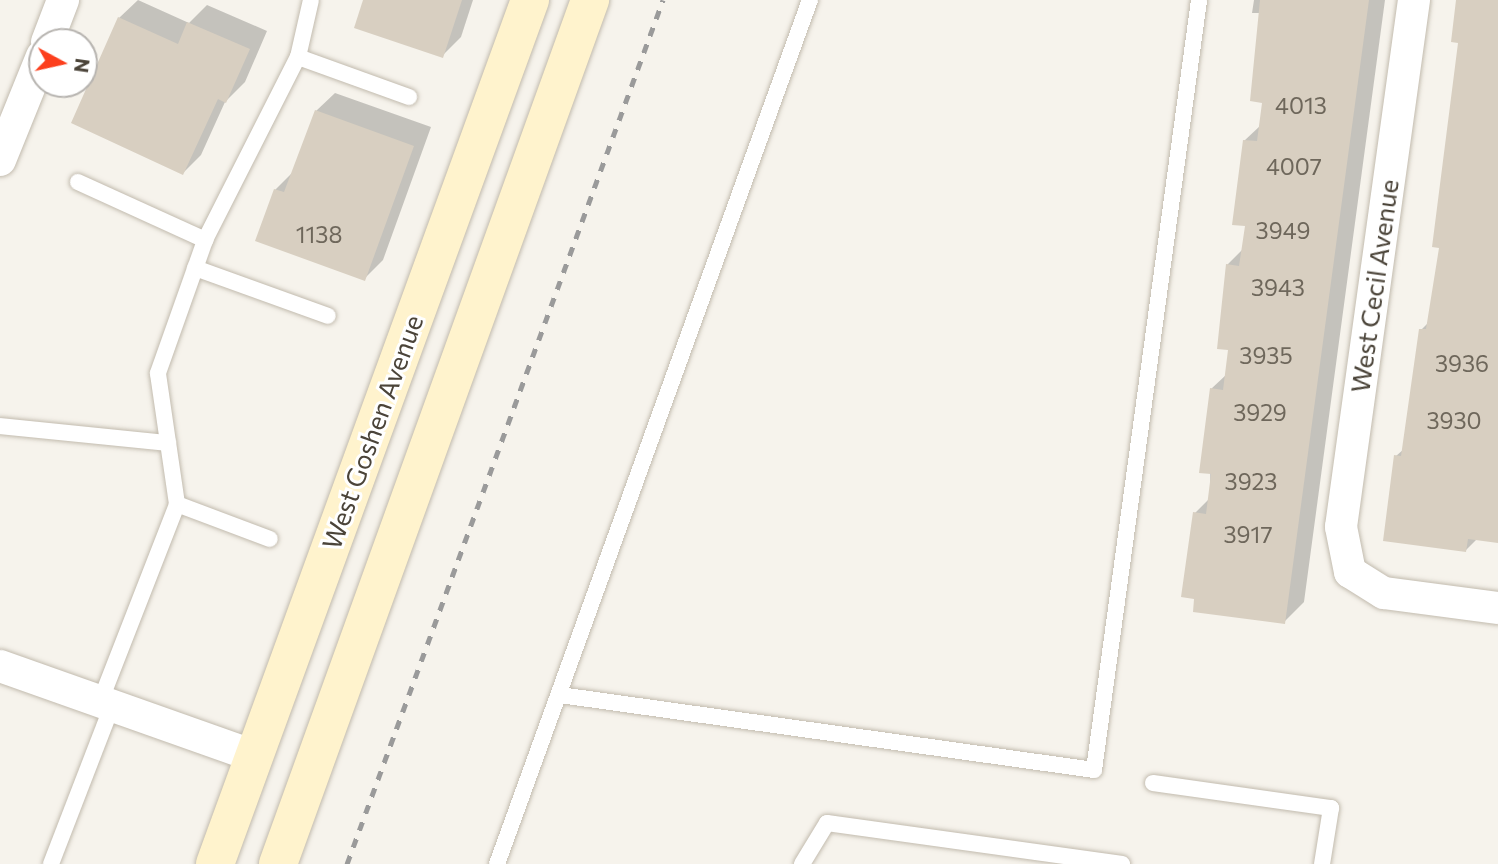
<!DOCTYPE html>
<style>
body{margin:0}
#map{position:relative;width:1498px;height:864px;overflow:hidden;background:#f6f3ec;font-family:Commissioner,sans-serif}
div>[style]{position:absolute}
[style*='--x']{left:calc(var(--x)*1px);top:calc(var(--y)*1px);width:calc(var(--w)*1px);rotate:calc(var(--a)*1deg)}
.shadow>*{inset:0;background:#0003}
.building>*{inset:0;background:#d8cfc1}
.roads{filter:drop-shadow(0 0 2px #c2bbae) drop-shadow(0 0 2px #c2bbae)}
.lane>*{height:16px;margin:-8px;padding:0 8px;transform-origin:8px;border-radius:8px;background:#fff}
.street>*{height:32px;margin:-16px;padding:0 16px;transform-origin:16px;border-radius:16px;background:#fff}
.secondary>*{height:38px;margin:-19px;padding:0 19px;transform-origin:19px;border-radius:19px;background:#fff3cd}
.rail>*{height:5px;margin-top:-2.5px;transform-origin:0;background:repeating-linear-gradient(90deg,#9a9a9a 0 9px,transparent 0 18px)}
span{translate:-50% -50%;white-space:nowrap;text-align:center;line-height:1.15;-webkit-text-stroke:6px #fff;paint-order:stroke}
.number-label{font-size:23px;color:#6e675b}
.number-label span{-webkit-text-stroke-width:0}
.street-label{font-size:26px;color:#4b4439}
.north{position:absolute;left:28px;top:28px;width:70px;height:70px;box-sizing:border-box;background:#fff;border:2px solid #b7b4b0;border-radius:50%;rotate:98deg;font-size:19px;font-weight:700;line-height:28px;text-align:center;color:#4b4439}
.north::after{content:'';display:block;margin:auto;width:24px;height:32px;background:#fc3f1d;clip-path:polygon(50% 0,100% 100%,50% 72%,0 100%)}
</style>
<div id="map">
<div class="shadow">
<i style="clip-path:polygon(138px 0,189px 23px,207px 5px,267px 31px,245px 82px,225px 102px,201px 155px,183px 173px,119px 18px)"></i>
<i style="clip-path:polygon(365px 0,473px 0,461px 37px,442px 56px)"></i>
<i style="clip-path:polygon(1254px 0,1385px 0,1304px 602px,1284px 622px,1195px 513px,1210px 498px,1211px 389px,1227px 374px,1230px 349px,1227px 265px,1243px 249px,1247px 225px,1244px 141px,1261px 125px,1264px 101px,1260px 13px,1252px 13px)"></i>
<i style="clip-path:polygon(335px 93px,431px 127px,383px 260px,364px 279px,275px 190px,293px 172px,316px 111px)"></i>
<i style="clip-path:polygon(1498px 129px,1498px 541px,1478px 538px,1465px 551px,1396px 456px,1404px 449px,1421px 330px,1429px 322px)"></i>
</div>
<div class="building">
<i style="clip-path:polygon(363px 0,462px 0,443px 58px,354px 28px)"></i>
<i style="clip-path:polygon(1260px 0,1369px 0,1285px 624px,1193px 612px,1194px 599px,1181px 597px,1193px 512px,1206px 514px,1211px 474px,1199px 473px,1210px 388px,1223px 390px,1228px 350px,1217px 349px,1226px 264px,1239px 266px,1245px 226px,1232px 225px,1243px 140px,1257px 141px,1262px 103px,1250px 101px)"></i>
<i style="clip-path:polygon(1456px 0,1498px 0,1498px 543px,1468px 539px,1466px 552px,1383px 541px,1394px 455px,1401px 456px,1419px 329px,1426px 329px,1439px 248px,1432px 247px,1458px 43px,1451px 42px)"></i>
<i style="clip-path:polygon(118px 17px,178px 44px,187px 22px,250px 49px,226px 103px,218px 99px,183px 175px,71px 123px)"></i>
<i style="clip-path:polygon(315px 110px,414px 146px,365px 281px,255px 241px,274px 189px,284px 192px)"></i>
</div>
<div class="roads">
<div class="lane">
<i style="--x:298;--y:57;--w:118;--a:19.8"></i>
<i style="--x:78;--y:182;--w:140;--a:24.5"></i>
<i style="--x:195;--y:268;--w:141;--a:19.8"></i>
<i style="--x:0;--y:426;--w:169;--a:5.8"></i>
<i style="--x:177;--y:504;--w:99;--a:20.6"></i>
<i style="--x:560;--y:695;--w:539;--a:7.99"></i>
<i style="--x:1094;--y:770;--w:777;--a:-82.23"></i>
<i style="--x:100;--y:702;--w:212;--a:-68.7"></i>
<i style="--x:177;--y:504;--w:132;--a:-98.3"></i>
<i style="--x:158;--y:373;--w:141;--a:-70.5"></i>
<i style="--x:205;--y:240;--w:205;--a:-63.1"></i>
<i style="--x:298;--y:57;--w:58;--a:-77.2"></i>
<i style="--x:1153;--y:783;--w:180;--a:8"></i>
<i style="--x:1331;--y:808;--w:57;--a:99.1"></i>
<i style="--x:51;--y:864;--w:169;--a:-68.9"></i>
<i style="--x:497;--y:864;--w:919;--a:-70.09"></i>
<i style="--x:802;--y:864;--w:48;--a:-58.6"></i>
<i style="--x:827;--y:823;--w:298;--a:7.9"></i>
</div>
<div class="street">
<i style="--x:1414;--y:0;--w:532;--a:97.89"></i>
<i style="--x:1341;--y:527;--w:46;--a:78.7"></i>
<i style="--x:1350;--y:572;--w:40;--a:32"></i>
<i style="--x:1384;--y:593;--w:115;--a:7.5"></i>
<i style="--x:47;--y:42;--w:45;--a:-69.1"></i>
<i style="--x:0;--y:160;--w:112;--a:-68"></i>
<i style="--x:0;--y:666;--w:269;--a:19.5"></i>
</div>
<div class="secondary">
<i style="--x:215;--y:864;--w:920;--a:-69.97"></i>
<i style="--x:278;--y:864;--w:919;--a:-70.14"></i>
</div>
</div>
<div class="rail">
<i style="--x:347;--y:864;--w:920;--a:-69.91"></i>
</div>
<div class="number-label">
<span style="left:1301px;top:105px">4013</span>
<span style="left:1294px;top:166px">4007</span>
<span style="left:1283px;top:230px">3949</span>
<span style="left:319px;top:234px">1138</span>
<span style="left:1278px;top:287px">3943</span>
<span style="left:1266px;top:355px">3935</span>
<span style="left:1462px;top:363px">3936</span>
<span style="left:1260px;top:412px">3929</span>
<span style="left:1454px;top:420px">3930</span>
<span style="left:1251px;top:481px">3923</span>
<span style="left:1248px;top:534px">3917</span>
</div>
<div class="street-label">
<span style="left:1374px;top:286px;rotate:-82deg">West Cecil Avenue</span>
<span style="left:372px;top:432px;rotate:-70deg">West Goshen Avenue</span>
</div>
<div class="north">N</div>
</div>
